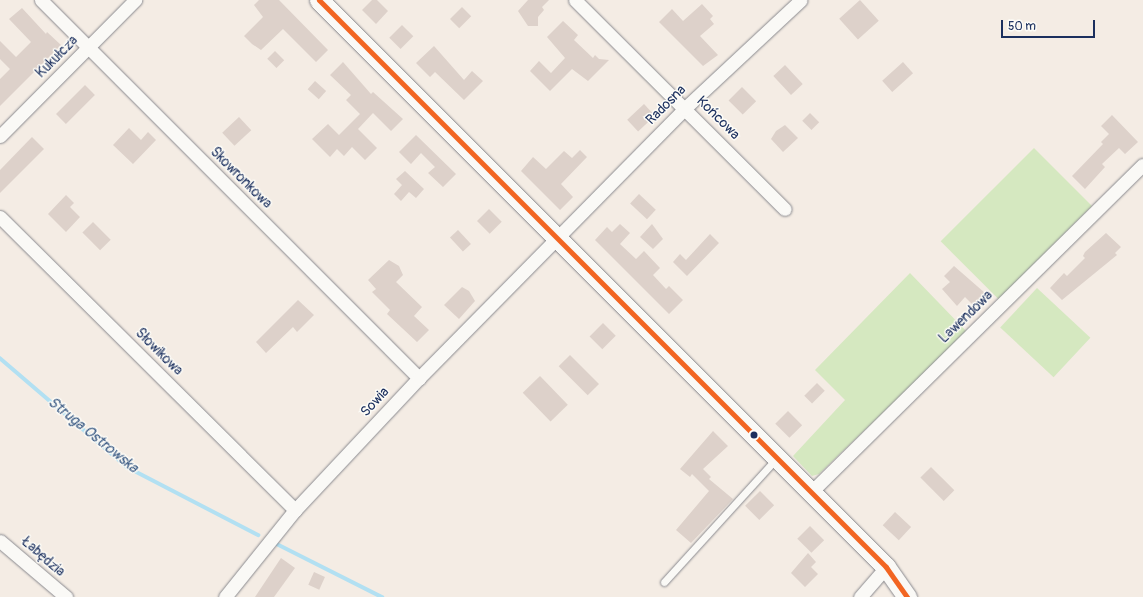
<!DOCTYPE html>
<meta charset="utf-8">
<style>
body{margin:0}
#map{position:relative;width:1143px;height:597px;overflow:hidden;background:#f4ece4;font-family:Pangolin,sans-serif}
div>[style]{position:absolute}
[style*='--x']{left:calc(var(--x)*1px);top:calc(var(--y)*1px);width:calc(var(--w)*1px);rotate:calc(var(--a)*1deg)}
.green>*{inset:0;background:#d5e8c0;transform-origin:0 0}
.stream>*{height:3.5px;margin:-1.75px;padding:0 1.75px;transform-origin:1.75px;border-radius:1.75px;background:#b2e0f2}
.building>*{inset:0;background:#ddd1ca;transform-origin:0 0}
.roads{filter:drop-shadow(0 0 1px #89898e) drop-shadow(0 0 1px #89898e)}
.lane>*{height:7px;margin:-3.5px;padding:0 3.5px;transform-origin:3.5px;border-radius:3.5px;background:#faf9f6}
.street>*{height:13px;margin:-6.5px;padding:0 6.5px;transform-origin:6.5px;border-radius:6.5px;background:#faf9f6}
.secondary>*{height:19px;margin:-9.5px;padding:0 9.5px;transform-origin:9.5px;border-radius:9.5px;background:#faf9f6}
.bus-1>*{height:5px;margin:-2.5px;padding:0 2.5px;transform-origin:2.5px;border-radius:2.5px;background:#f26522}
.dots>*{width:11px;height:11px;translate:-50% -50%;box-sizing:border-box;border:2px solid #fdfcf7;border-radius:50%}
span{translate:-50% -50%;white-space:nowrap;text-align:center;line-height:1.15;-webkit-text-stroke:3px #fdfcf7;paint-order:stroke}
.street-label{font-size:14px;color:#1b2f5e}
.water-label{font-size:15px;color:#3a5a84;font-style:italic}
.scale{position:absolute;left:1001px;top:20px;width:94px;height:18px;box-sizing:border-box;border:2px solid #1b2f5e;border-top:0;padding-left:5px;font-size:12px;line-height:14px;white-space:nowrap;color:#1b2f5e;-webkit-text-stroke:3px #fdfcf7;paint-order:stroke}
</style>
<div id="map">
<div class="green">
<i style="left:1034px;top:148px;width:82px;height:132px;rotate:45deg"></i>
<i style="clip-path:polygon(910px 273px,967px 332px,819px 474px,812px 476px,793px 456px,845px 400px,815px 370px)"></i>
<i style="left:1037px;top:288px;width:73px;height:54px;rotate:43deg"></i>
</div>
<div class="stream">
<i style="--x:0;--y:358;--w:167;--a:40.6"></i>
<i style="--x:127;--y:467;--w:148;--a:27.4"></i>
<i style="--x:277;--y:544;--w:118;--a:26.8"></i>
</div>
<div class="building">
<i style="clip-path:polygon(259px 0,279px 0,328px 50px,316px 62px,283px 29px,261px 50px,252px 44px,244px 36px,263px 17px,254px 5px)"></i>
<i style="clip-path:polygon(372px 0,377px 0,388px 11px,376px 24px,362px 10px)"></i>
<i style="clip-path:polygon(528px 0,549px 0,542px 7px,544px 10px,538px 17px,538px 26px,528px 26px,518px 11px)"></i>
<i style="left:860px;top:0;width:28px;height:28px;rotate:48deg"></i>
<i style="clip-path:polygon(702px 4px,713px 16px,710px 19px,714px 24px,700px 36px,718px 55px,703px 66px,659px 22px,672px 9px,683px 21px)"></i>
<i style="left:462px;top:7px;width:13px;height:17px;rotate:45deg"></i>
<i style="clip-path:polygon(22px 8px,46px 34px,47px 32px,61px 45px,0 106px,0 79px,10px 69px,0 59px,0 41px,16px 57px,31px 42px,9px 19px)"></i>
<i style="clip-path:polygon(563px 21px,578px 35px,574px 40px,593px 58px,595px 55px,599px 59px,609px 60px,588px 81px,572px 69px,550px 91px,530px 71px,539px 61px,551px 73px,565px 58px,547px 37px)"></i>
<i style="left:402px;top:25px;width:16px;height:18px;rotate:45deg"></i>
<i style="clip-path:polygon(434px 46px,464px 80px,472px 71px,483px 81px,464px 100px,435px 72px,430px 77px,416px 63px)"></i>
<i style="left:275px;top:51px;width:13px;height:11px;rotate:45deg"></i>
<i style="clip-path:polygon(343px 62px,371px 94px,373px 92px,403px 119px,391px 131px,373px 113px,358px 129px,377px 148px,365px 160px,352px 147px,344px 156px,337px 149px,330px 157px,312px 139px,328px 124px,339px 135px,360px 114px,346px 100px,351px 95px,330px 75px)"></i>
<i style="left:903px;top:62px;width:15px;height:28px;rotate:48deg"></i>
<i style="left:785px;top:65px;width:26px;height:16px;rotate:47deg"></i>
<i style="left:315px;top:81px;width:15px;height:11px;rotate:42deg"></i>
<i style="left:85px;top:85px;width:14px;height:41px;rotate:45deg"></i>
<i style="left:742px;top:87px;width:20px;height:19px;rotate:45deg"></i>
<i style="left:644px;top:104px;width:16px;height:23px;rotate:47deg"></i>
<i style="left:810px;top:113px;width:13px;height:11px;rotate:45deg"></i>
<i style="clip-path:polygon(1112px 115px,1138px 142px,1125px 154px,1119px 148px,1102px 164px,1105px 167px,1085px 189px,1072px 176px,1103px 144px,1101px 142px,1109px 134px,1101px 126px)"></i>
<i style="left:239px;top:117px;width:18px;height:23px;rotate:47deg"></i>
<i style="clip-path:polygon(785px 125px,798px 138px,783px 152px,771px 139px,776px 131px)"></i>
<i style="clip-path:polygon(129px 128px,141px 140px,148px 132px,156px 140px,133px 164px,113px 145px)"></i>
<i style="clip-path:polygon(416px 135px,456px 174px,443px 187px,428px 173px,435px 167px,421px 153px,411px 164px,399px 152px)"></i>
<i style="clip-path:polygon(32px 137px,44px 149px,0 193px,0 170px)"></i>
<i style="clip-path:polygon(580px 150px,587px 157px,561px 184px,573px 197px,560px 210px,521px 171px,533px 157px,546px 169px,564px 151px,572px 158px)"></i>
<i style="clip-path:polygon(405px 171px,424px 189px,416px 198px,409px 192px,401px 201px,394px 194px,402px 185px,396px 179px)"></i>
<i style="left:639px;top:194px;width:23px;height:13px;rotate:43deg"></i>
<i style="clip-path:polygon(66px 195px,74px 203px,70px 207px,80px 217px,66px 232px,48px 214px)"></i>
<i style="left:489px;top:209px;width:18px;height:17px;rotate:45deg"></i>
<i style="left:93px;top:222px;width:25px;height:15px;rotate:45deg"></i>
<i style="clip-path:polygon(620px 224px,630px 233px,620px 244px,636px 259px,644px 251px,660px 268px,653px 275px,666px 289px,669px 286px,683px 300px,669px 314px,595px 240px,607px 227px,612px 232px)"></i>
<i style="clip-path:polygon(652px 224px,663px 239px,653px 249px,640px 237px)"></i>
<i style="left:458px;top:230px;width:19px;height:11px;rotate:47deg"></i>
<i style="clip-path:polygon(1106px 233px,1121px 247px,1115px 253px,1117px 255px,1062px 300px,1050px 288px,1064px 273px,1067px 276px,1085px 258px,1083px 256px,1085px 252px)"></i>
<i style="clip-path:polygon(710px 234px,719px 243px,687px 276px,673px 262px,680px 254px,686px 260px)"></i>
<i style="clip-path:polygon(389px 260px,399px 266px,403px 275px,396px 282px,422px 307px,414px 316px,429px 330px,417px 342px,387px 314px,390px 310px,372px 292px,376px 289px,368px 280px)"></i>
<i style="clip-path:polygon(954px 266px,985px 293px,973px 305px,965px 297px,957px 306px,942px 289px,950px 282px,944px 276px)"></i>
<i style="clip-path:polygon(462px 287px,469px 291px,475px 301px,459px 319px,444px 305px)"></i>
<i style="clip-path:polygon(298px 300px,314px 315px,297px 332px,293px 327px,266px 353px,256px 342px)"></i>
<i style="left:603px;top:323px;width:18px;height:19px;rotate:45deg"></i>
<i style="left:570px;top:355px;width:41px;height:16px;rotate:45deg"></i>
<i style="left:540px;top:376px;width:40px;height:24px;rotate:46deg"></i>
<i style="left:817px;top:383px;width:11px;height:18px;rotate:45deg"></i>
<i style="left:788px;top:411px;width:20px;height:18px;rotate:45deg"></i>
<i style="clip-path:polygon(713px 431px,728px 446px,703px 469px,711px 477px,709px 479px,733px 499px,691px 543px,676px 530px,709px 491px,692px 474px,690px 477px,680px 469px)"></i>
<i style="left:931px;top:467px;width:33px;height:15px;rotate:45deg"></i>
<i style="left:760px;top:491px;width:20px;height:21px;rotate:45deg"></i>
<i style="left:895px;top:512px;width:22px;height:18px;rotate:43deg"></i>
<i style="left:810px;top:526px;width:20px;height:18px;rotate:45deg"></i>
<i style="clip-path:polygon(808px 553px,816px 562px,811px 567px,818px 574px,805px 587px,791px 573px)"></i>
<i style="clip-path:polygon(281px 558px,295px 568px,274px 597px,255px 597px)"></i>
<i style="left:314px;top:572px;width:12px;height:14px;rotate:24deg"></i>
</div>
<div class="roads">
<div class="lane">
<i style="--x:664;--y:582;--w:168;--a:-47.7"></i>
</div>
<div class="street">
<i style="--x:41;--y:0;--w:535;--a:45"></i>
<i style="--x:575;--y:0;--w:296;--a:44.9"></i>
<i style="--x:0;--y:136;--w:192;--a:-45.2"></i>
<i style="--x:0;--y:217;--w:416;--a:44.8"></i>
<i style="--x:811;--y:492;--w:466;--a:-44.6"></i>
<i style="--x:0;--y:541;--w:87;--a:40.3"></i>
<i style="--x:225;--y:597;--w:112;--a:-51.2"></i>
<i style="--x:295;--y:510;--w:181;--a:-46.8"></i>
<i style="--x:419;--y:378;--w:379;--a:-45.4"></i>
<i style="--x:685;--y:108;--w:158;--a:-43"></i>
<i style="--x:860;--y:597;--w:40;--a:-49"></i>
</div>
<div class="secondary">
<i style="--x:319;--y:0;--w:802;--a:45"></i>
<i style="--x:886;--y:567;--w:37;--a:55"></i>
</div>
</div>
<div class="bus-1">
<i style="--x:319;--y:0;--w:802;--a:45"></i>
<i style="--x:886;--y:567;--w:37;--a:55"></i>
</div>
<div class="dots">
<i style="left:754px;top:435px;background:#1b2f5e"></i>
</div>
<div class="street-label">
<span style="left:57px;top:57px;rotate:-45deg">Kukułcza</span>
<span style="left:666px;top:105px;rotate:-45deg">Radosna</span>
<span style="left:718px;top:118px;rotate:45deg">Końcowa</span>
<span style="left:241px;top:178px;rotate:45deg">Skowronkowa</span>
<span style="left:966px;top:317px;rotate:-44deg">Lawendowa</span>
<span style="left:159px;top:352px;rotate:45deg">Słowikowa</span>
<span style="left:375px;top:402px;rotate:-47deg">Sowia</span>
<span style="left:43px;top:557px;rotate:41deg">Łabędzia</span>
</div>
<div class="water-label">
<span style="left:93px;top:435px;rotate:39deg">Struga Ostrowska</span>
</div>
<div class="scale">50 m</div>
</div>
